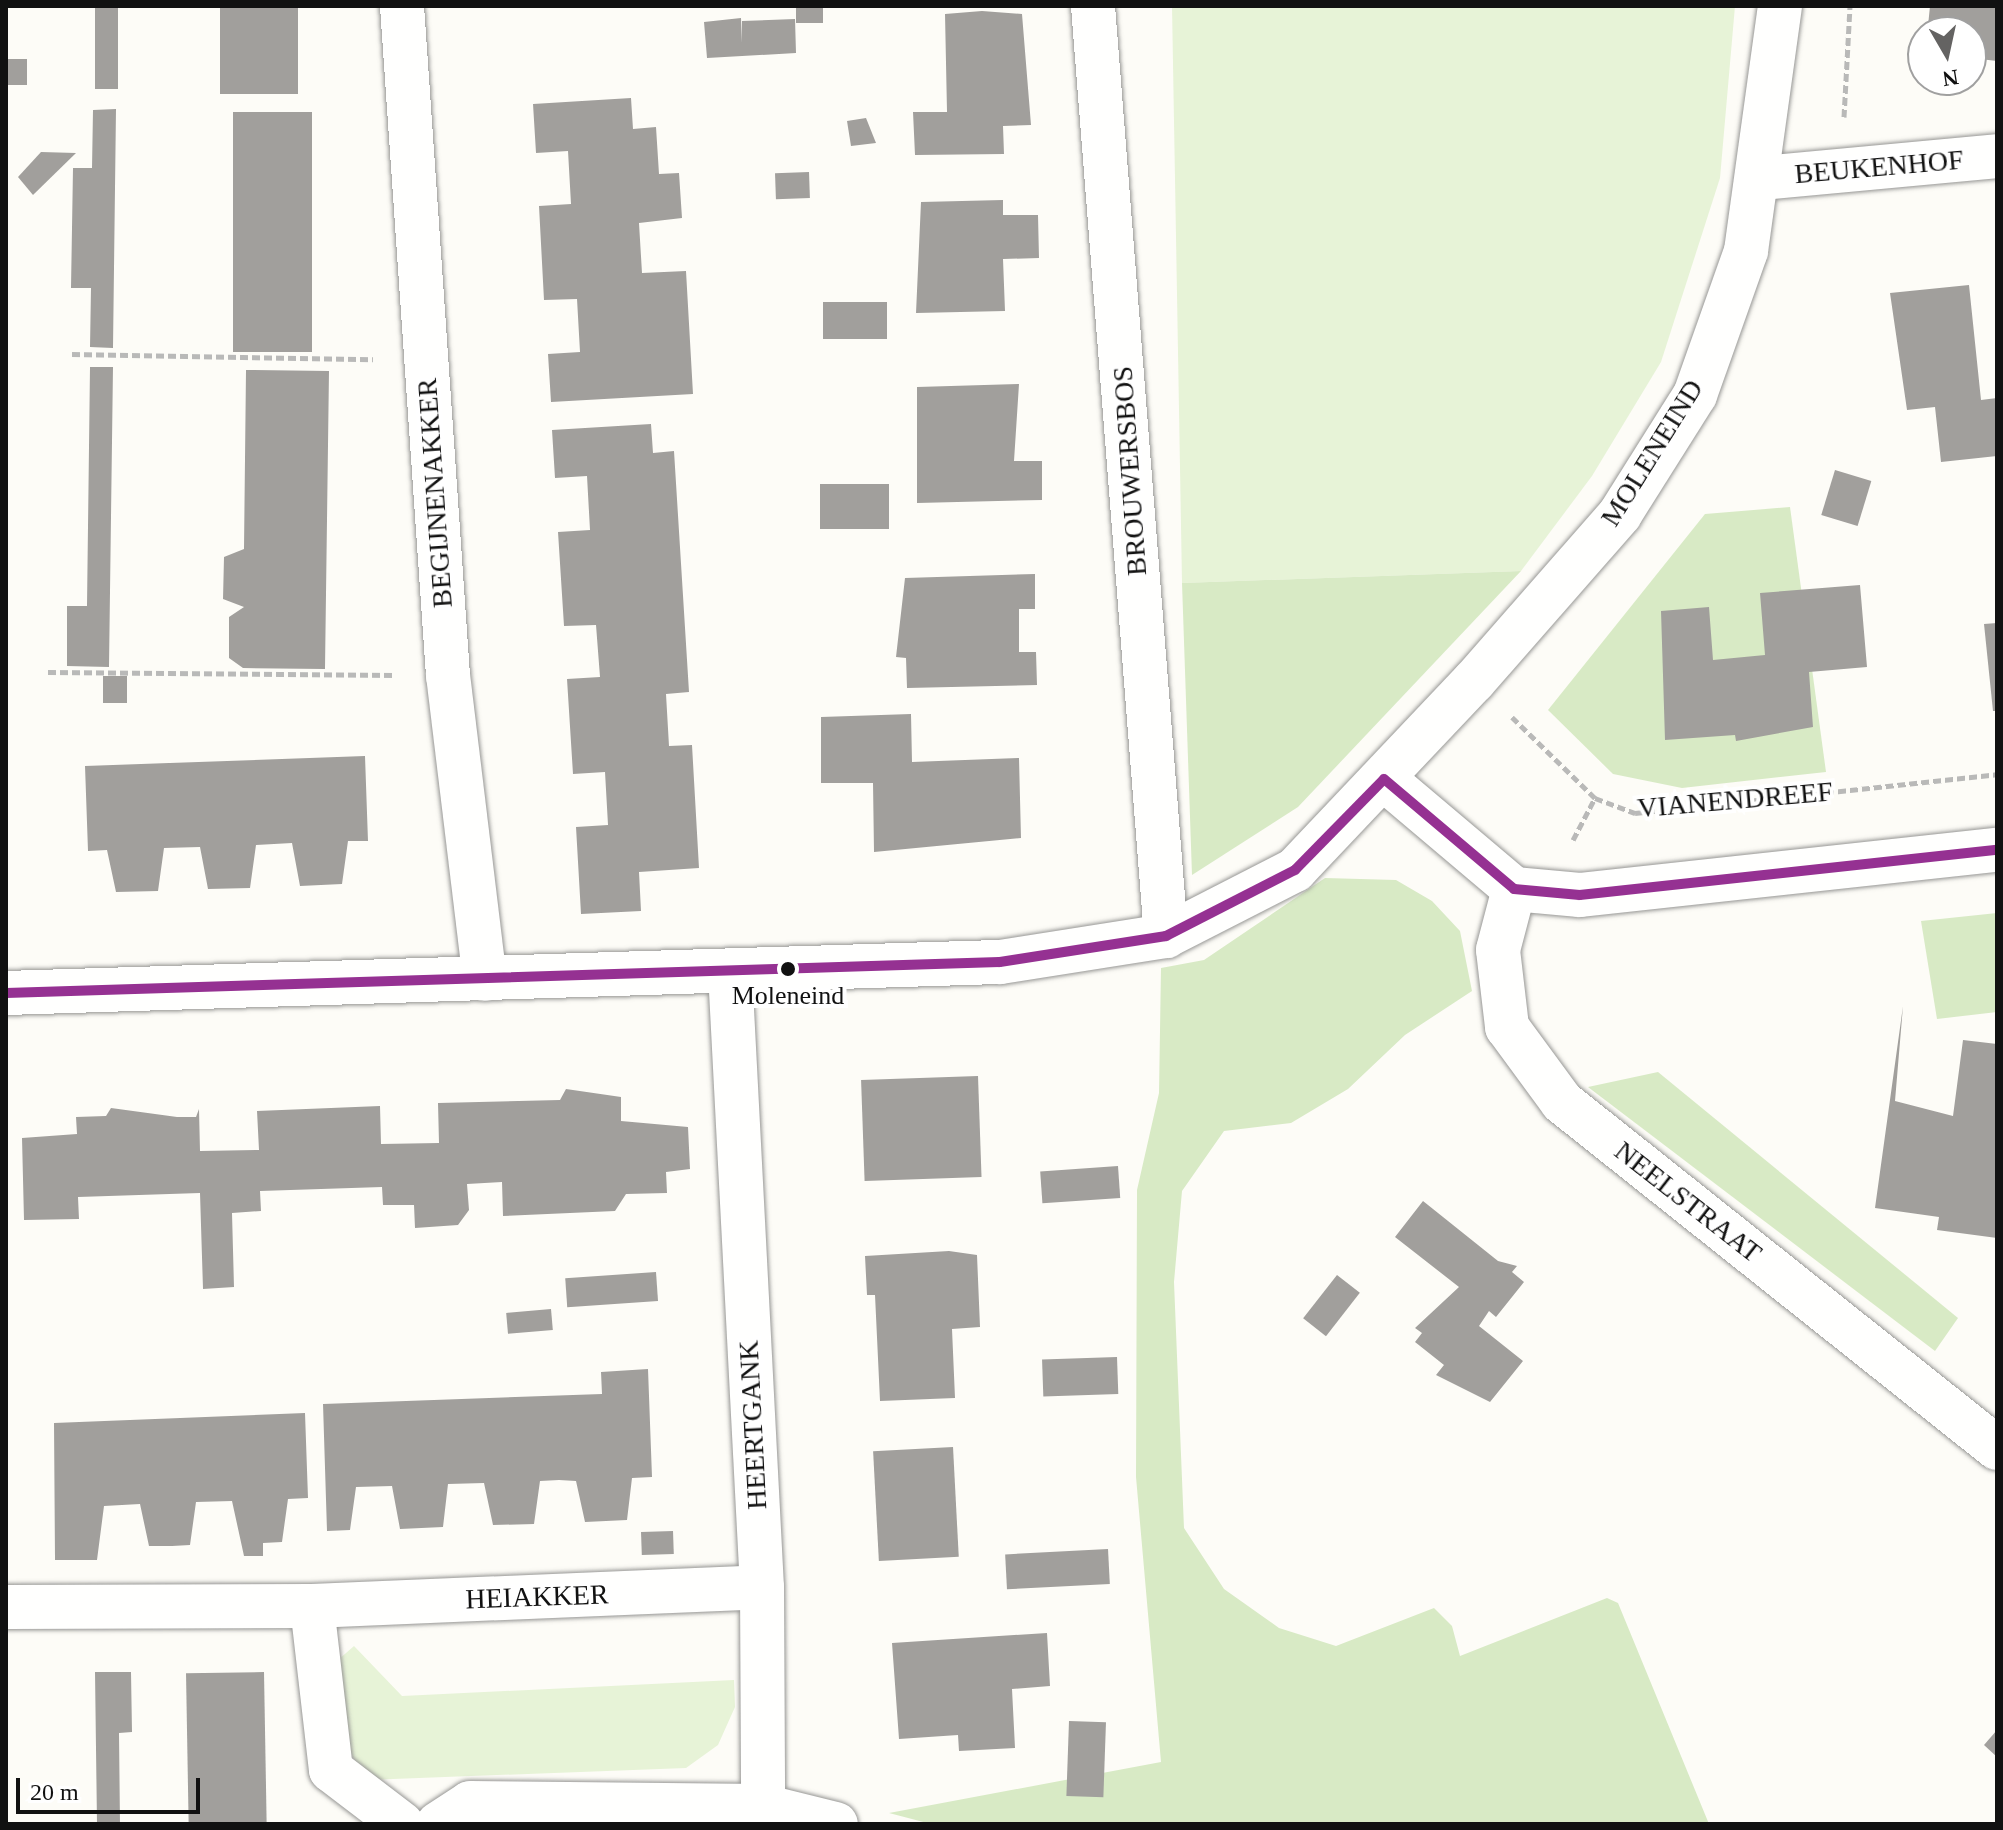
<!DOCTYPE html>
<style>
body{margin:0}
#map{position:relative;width:2003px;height:1830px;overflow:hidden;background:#fdfcf7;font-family:Georgia,serif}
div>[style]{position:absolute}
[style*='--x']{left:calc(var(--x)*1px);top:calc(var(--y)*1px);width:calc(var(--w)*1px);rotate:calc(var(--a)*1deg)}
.green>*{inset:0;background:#e7f3d7}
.forest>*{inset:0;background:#d8eac5}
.building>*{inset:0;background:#a19f9c;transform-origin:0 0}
.path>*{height:5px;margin-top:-2.5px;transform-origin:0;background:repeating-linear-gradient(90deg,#b9b9b8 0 8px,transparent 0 12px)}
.roads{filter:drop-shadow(0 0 2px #979795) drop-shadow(0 0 2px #979795)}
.minor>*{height:44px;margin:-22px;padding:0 22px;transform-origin:22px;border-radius:22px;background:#fffffe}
.bus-1>*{height:10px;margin:-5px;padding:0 5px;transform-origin:5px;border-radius:5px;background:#953192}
.dots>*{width:22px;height:22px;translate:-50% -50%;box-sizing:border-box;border:4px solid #fff;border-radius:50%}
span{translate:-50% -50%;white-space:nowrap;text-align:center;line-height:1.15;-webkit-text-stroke:8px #fff;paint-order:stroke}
.bus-label{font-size:26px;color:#111}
.street-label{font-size:28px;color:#111}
.frame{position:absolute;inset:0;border:8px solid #111;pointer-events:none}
.north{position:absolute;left:1907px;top:16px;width:80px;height:80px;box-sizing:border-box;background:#fff;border:2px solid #a0a0a0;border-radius:50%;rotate:171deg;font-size:22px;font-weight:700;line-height:32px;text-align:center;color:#111}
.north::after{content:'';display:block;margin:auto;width:28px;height:36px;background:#646362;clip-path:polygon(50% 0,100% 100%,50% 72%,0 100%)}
.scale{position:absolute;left:16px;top:1778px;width:184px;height:36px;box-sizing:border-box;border:4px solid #111;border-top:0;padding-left:10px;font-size:24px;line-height:28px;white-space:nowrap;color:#111;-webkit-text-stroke:6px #fff;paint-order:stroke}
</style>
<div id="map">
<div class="green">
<i style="clip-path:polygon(1172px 6px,1735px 6px,1720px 178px,1661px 362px,1592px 476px,1521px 571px,1182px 583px)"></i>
<i style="clip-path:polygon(354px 1646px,402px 1696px,734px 1680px,735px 1707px,718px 1745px,686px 1768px,367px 1780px,347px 1747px,338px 1660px)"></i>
</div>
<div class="forest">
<i style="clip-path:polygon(1790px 507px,1826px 772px,1682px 788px,1613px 774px,1548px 710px,1705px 514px)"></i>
<i style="clip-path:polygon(1521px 571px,1298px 807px,1192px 875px,1182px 583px)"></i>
<i style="clip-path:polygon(1325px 878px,1396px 880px,1432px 901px,1460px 931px,1472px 991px,1405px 1035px,1348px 1089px,1291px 1123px,1224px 1131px,1182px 1191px,1174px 1282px,1184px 1528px,1224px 1589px,1279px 1628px,1336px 1646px,1434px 1608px,1452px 1626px,1460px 1656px,1607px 1598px,1618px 1603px,1709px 1824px,931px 1824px,889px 1813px,1161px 1762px,1136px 1477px,1137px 1190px,1159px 1093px,1161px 968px,1204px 960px)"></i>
<i style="clip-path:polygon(1997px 913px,1997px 1012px,1937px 1019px,1921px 921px)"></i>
<i style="clip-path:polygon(1658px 1072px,1958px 1318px,1935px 1351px,1588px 1087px)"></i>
</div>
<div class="building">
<i style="left:95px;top:6px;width:23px;height:83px"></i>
<i style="left:220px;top:6px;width:78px;height:88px"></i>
<i style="left:796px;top:6px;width:27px;height:17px"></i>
<i style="clip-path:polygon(1930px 6px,1997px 6px,1997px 61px,1971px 58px,1971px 32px,1928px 26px)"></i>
<i style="clip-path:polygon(982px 11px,1022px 14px,1031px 125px,1003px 126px,1004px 154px,915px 155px,913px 112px,947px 112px,945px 14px)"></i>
<i style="clip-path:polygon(741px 18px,742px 43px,742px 21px,795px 19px,796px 53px,707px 58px,704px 22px)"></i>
<i style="left:6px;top:59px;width:21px;height:26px"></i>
<i style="clip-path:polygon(631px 98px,633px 129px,656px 127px,659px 174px,679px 173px,682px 218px,639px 223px,642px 273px,686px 271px,693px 394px,551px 402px,548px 354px,580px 352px,577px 299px,544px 300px,539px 206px,571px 204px,568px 151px,536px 153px,533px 104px)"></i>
<i style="clip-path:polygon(116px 109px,113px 348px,90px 347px,91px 288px,71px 288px,73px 168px,92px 168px,93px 110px)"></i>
<i style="left:233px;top:112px;width:79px;height:240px"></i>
<i style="clip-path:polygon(866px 118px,876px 143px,851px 146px,847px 121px)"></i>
<i style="clip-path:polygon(41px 152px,76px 153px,33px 195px,18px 177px)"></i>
<i style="left:809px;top:172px;width:26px;height:34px;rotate:88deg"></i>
<i style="clip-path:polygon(1003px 200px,1003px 215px,1038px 215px,1039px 258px,1003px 259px,1005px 311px,916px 313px,921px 202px)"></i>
<i style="clip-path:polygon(1969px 285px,1981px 400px,1997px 398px,1997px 456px,1941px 462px,1935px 407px,1907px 410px,1890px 293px)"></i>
<i style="left:887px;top:302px;width:37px;height:64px;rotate:90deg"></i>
<i style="clip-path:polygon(90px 367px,113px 367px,109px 667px,67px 666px,67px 606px,87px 606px)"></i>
<i style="clip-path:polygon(246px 370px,329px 371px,325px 669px,243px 668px,229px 658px,229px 617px,244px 607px,223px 599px,224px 557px,244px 549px)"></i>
<i style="clip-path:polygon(1019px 384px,1014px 461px,1042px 461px,1042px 500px,917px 503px,917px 387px)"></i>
<i style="clip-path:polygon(651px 424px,653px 453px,674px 451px,689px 692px,666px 694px,669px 746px,692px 745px,699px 868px,639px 872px,641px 911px,581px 914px,576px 827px,608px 825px,605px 772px,573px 774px,567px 679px,600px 677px,596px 625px,564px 626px,558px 532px,590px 530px,587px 476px,555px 478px,552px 430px)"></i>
<i style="left:1835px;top:470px;width:38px;height:47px;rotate:17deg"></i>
<i style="left:820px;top:484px;width:69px;height:45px"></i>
<i style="clip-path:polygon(1035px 574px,1035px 609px,1019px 609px,1019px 652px,1036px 652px,1037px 685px,907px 688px,906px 658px,896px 657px,905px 578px)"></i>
<i style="clip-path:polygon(1860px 585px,1867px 667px,1809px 672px,1813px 727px,1736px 741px,1735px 735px,1665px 740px,1661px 611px,1709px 607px,1713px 660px,1765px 655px,1760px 593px)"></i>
<i style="clip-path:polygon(1997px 623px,1997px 711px,1993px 711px,1984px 624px)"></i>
<i style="left:103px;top:676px;width:24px;height:27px"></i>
<i style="clip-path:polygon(911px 714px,912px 762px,1019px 758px,1021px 838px,874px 852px,873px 783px,821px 783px,821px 717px)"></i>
<i style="clip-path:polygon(365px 756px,368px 841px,348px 841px,342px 884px,300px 886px,292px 843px,256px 845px,250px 888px,208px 889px,200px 847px,164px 848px,158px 891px,116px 892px,107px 850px,88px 851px,85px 766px)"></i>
<i style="clip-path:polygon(1903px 1006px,1895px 1101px,1953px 1116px,1963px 1040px,1997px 1044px,1997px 1238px,1937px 1230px,1939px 1217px,1875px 1208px)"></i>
<i style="left:978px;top:1076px;width:101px;height:117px;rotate:88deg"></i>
<i style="clip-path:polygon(566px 1089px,621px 1097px,621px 1121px,688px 1127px,690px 1169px,666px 1172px,667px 1193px,626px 1194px,615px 1211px,503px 1216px,502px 1182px,467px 1184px,469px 1210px,458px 1225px,415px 1228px,414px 1205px,383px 1205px,382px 1187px,260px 1191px,261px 1211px,232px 1213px,234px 1287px,203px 1289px,200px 1193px,78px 1197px,79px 1219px,24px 1220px,22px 1138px,77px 1134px,76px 1117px,106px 1116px,111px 1108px,177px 1117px,196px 1117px,199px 1109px,200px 1151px,259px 1150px,257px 1111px,380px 1106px,381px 1144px,439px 1143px,438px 1103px,560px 1100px)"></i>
<i style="left:1118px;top:1166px;width:32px;height:78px;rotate:86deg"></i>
<i style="clip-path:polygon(1423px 1201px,1498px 1261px,1517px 1266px,1512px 1272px,1524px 1282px,1496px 1317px,1489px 1311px,1479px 1326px,1523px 1361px,1490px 1402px,1436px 1375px,1444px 1365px,1415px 1342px,1422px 1333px,1415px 1328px,1459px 1287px,1395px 1237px)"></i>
<i style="clip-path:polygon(949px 1251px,977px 1255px,980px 1327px,952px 1329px,955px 1398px,880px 1401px,875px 1295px,867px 1295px,865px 1256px)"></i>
<i style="left:656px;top:1272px;width:29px;height:91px;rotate:86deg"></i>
<i style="left:1337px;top:1275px;width:29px;height:55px;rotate:38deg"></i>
<i style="left:551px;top:1309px;width:21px;height:45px;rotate:85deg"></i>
<i style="left:1117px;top:1357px;width:37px;height:75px;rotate:88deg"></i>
<i style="clip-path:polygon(648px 1369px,652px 1477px,632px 1478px,627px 1520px,585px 1522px,576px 1481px,559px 1480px,540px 1481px,534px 1524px,493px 1525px,484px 1483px,448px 1484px,443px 1527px,400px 1529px,392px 1486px,356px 1487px,350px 1530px,327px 1531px,323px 1404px,602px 1394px,601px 1372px)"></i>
<i style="clip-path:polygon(305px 1413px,308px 1498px,288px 1499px,282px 1542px,263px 1543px,263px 1556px,244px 1556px,232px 1501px,196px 1502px,190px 1545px,172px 1546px,149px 1546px,140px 1504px,104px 1506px,97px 1560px,55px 1560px,54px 1423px)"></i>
<i style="left:953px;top:1447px;width:110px;height:80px;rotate:87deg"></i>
<i style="left:673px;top:1531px;width:23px;height:32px;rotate:88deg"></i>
<i style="left:1108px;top:1549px;width:35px;height:103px;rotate:87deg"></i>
<i style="clip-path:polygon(1047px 1633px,1050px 1686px,1012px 1689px,1015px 1748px,959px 1751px,958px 1735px,899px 1739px,892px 1643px)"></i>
<i style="clip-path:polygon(95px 1672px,131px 1672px,132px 1732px,119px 1733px,120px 1824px,97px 1824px)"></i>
<i style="left:264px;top:1672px;width:152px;height:78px;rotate:89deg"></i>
<i style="left:1069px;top:1721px;width:37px;height:75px;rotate:2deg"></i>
<i style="clip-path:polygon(1997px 1730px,1997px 1757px,1984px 1745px)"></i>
</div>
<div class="path">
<i style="--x:1844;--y:117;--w:111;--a:-86.9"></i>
<i style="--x:72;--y:354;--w:301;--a:1"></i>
<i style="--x:48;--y:672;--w:347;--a:0.5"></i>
<i style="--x:1512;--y:717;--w:116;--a:44.3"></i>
<i style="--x:1595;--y:798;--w:43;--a:20.6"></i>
<i style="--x:1635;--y:813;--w:364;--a:-6.1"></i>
<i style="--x:1573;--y:840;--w:47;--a:-62.4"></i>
</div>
<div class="roads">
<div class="minor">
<i style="--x:402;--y:6;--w:671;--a:86.07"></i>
<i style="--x:448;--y:675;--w:306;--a:83.1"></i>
<i style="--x:1093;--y:6;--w:933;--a:85.51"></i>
<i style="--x:1761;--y:178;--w:237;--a:-5.3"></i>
<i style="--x:1384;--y:779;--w:170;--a:40.2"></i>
<i style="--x:1514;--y:889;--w:66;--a:5.2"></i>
<i style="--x:1580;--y:895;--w:419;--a:-6.2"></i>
<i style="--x:1514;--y:889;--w:63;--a:104.7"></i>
<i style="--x:1498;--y:950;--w:78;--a:83.3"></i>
<i style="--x:1507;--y:1027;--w:93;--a:53.7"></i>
<i style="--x:1562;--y:1102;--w:556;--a:38.5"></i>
<i style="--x:730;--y:971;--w:617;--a:87.03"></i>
<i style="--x:762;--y:1587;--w:219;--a:89.7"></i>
<i style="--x:6;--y:993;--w:994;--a:-1.79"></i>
<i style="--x:1000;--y:962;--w:168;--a:-8.9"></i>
<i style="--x:1166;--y:936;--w:145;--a:-27.1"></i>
<i style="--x:1295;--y:870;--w:260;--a:-46.6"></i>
<i style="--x:1474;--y:681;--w:222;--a:-48.8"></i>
<i style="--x:1620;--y:514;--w:141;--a:-57.8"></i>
<i style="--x:1695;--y:395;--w:153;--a:-70.5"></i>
<i style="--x:1746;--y:251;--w:247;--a:-82.1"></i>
<i style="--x:312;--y:1606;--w:165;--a:83.4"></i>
<i style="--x:331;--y:1770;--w:89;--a:37.3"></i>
<i style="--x:6;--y:1607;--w:306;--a:-0.2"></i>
<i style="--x:312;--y:1606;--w:450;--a:-2.4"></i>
<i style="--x:438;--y:1824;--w:38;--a:-33"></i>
<i style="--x:470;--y:1803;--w:293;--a:0.6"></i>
<i style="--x:763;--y:1806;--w:75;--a:13.9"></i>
</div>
</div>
<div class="bus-1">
<i style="--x:1384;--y:779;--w:170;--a:40.2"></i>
<i style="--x:1514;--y:889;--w:66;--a:5.2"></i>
<i style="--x:1580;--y:895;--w:419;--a:-6.2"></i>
<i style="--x:6;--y:993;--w:994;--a:-1.79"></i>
<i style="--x:1000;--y:962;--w:168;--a:-8.9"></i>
<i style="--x:1166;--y:936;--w:145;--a:-27.1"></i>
<i style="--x:1295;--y:870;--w:127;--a:-45.6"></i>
</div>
<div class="dots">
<i style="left:788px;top:969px;background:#111"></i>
</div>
<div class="bus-label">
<span style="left:788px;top:996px">Moleneind</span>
</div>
<div class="street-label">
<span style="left:1879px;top:167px;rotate:-5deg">BEUKENHOF</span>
<span style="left:1652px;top:453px;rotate:-58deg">MOLENEIND</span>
<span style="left:1130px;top:471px;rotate:-94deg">BROUWERSBOS</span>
<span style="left:435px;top:493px;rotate:-94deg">BEGIJNENAKKER</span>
<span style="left:1735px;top:800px;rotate:-5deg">VIANENDREEF</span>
<span style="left:1688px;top:1202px;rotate:38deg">NEELSTRAAT</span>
<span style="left:753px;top:1425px;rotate:-93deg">HEERTGANK</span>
<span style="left:537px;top:1597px;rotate:-2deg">HEIAKKER</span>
</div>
<div class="frame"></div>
<div class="north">N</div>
<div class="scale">20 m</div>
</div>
